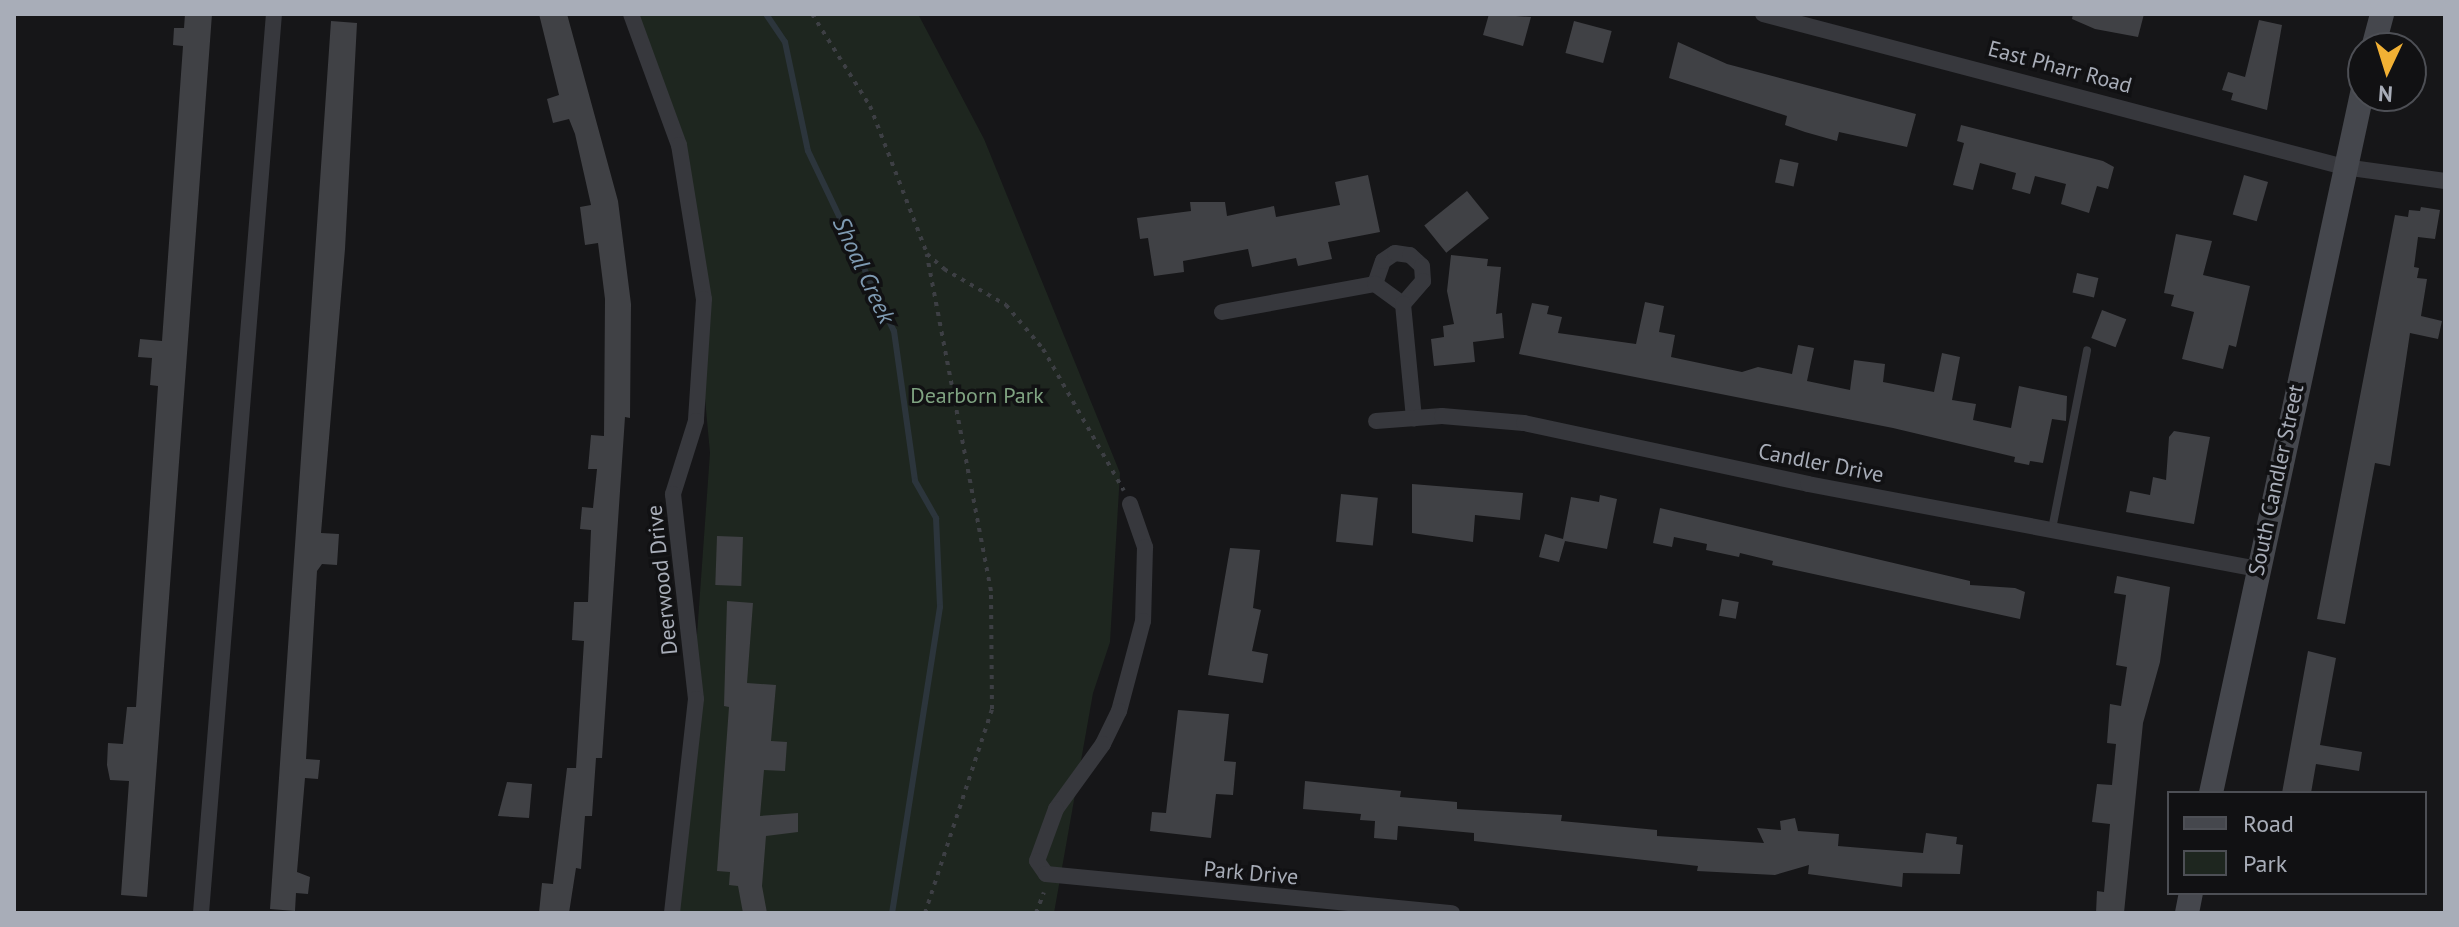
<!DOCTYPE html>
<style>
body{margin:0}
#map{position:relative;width:2459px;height:927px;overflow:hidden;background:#161618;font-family:"PT Sans",sans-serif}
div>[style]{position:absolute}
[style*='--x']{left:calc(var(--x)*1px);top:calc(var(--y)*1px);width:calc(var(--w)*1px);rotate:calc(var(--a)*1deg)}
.green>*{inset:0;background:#1e261f}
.stream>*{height:6px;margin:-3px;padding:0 3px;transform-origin:3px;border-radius:3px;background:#2c353c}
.building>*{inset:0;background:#404145;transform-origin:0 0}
.path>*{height:4px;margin-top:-2px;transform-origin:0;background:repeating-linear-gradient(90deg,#3d3f44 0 4px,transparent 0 10px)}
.lane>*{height:8px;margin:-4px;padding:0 4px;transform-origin:4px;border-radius:4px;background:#37383d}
.street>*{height:16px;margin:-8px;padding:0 8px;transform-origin:8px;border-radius:8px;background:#37383d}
.secondary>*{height:24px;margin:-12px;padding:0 12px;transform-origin:12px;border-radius:12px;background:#45474d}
span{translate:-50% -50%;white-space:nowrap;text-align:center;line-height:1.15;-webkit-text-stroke:7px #111113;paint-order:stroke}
.street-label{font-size:22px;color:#a8adb8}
.park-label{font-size:22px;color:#7fa381}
.water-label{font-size:24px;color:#7f9bb3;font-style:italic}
.frame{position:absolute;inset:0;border:16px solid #a8adb8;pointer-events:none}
.legend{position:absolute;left:2167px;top:791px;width:260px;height:104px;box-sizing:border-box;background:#111113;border:2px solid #4d4f55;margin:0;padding:10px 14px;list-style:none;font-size:24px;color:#a8adb8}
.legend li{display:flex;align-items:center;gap:16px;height:40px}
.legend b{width:40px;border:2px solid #4d4f55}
.north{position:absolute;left:2347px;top:32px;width:80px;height:80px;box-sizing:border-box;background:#111113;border:2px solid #4d4f55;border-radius:50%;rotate:184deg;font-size:22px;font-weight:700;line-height:32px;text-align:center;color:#a8adb8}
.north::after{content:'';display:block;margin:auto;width:28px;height:36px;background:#f2b134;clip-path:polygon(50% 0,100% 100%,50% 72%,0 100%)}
</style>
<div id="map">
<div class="green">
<i style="clip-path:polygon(626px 14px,918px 14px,984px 139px,1120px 473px,1110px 642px,1093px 693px,1054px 913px,670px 913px,690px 733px,710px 453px,682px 149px)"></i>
</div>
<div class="stream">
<i style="--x:766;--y:14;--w:34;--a:56"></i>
<i style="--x:785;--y:42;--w:111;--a:78.1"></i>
<i style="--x:808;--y:151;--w:199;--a:64.5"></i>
<i style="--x:894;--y:331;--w:151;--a:82"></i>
<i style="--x:915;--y:481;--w:43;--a:60.4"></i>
<i style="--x:936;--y:518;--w:89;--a:87.4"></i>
<i style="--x:940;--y:607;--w:310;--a:98.9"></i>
</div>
<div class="building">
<i style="clip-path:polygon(185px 14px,212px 14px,147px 897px,121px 895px,129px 781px,110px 780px,107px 765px,108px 743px,123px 744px,127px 707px,136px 707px,158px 386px,150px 385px,152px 358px,138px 357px,140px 339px,162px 341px,183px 46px,173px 45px,174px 28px,184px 28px)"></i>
<i style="clip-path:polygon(539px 14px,567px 14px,618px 201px,631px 304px,630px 418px,625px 417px,602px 758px,596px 758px,592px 816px,585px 816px,581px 869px,576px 868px,569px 913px,539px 913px,542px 883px,553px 884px,567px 768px,576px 768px,584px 641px,572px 640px,574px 602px,588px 602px,591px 530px,580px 529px,582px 507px,593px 508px,597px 469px,588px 469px,591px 435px,604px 436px,605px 299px,598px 243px,585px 245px,580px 207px,591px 205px,575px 134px,569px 119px,553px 123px,547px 99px,559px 95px)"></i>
<i style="clip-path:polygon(1489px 14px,1531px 17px,1523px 46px,1483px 35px)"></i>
<i style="clip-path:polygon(2073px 14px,2144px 14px,2138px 37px,2095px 29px,2072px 19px)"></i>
<i style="clip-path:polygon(2259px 20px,2282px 25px,2267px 110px,2231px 100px,2233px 93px,2222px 90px,2228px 72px,2245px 77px)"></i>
<i style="clip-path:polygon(331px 21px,357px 23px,345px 249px,321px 533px,339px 534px,337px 565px,322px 564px,317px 571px,306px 759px,320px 760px,318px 779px,305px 778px,297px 872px,310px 877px,308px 894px,296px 893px,295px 911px,270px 909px)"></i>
<i style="left:1574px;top:21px;width:39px;height:33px;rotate:15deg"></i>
<i style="clip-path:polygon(1678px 42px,1727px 64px,1916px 114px,1907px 147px,1839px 132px,1837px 141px,1805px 132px,1785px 125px,1787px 116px,1669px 78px)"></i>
<i style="clip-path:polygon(1961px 125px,2103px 161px,2114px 167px,2108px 189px,2097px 186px,2089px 213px,2061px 204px,2066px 184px,2035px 176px,2030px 194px,2012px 189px,2016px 173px,1980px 163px,1973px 190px,1953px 185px,1964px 143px,1957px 141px)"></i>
<i style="left:1780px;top:159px;width:19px;height:24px;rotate:12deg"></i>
<i style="clip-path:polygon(1368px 175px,1380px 232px,1328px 242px,1332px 259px,1298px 266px,1296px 258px,1252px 267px,1248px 249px,1183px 261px,1184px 272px,1154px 276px,1148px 238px,1140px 239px,1137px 218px,1191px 211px,1190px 202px,1225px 202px,1227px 216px,1274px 206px,1276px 217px,1340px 205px,1335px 182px)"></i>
<i style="left:2244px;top:175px;width:25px;height:41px;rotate:16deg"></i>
<i style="left:1467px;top:191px;width:35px;height:55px;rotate:51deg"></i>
<i style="clip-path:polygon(2421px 207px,2440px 210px,2435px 239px,2418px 237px,2414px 267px,2419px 268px,2417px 278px,2427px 279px,2421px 316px,2442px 321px,2438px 339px,2410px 333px,2390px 466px,2375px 463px,2345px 624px,2317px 619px,2395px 215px,2408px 217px,2409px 210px,2420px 211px)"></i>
<i style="clip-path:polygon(2176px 234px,2212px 241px,2203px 275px,2250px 286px,2236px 347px,2229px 345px,2223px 369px,2182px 359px,2194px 312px,2171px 306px,2174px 295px,2164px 293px)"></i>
<i style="clip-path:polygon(1451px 255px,1488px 259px,1487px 266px,1501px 267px,1496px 314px,1502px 313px,1504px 338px,1473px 342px,1475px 362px,1434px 366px,1431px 339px,1444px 337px,1443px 326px,1454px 324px,1447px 291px)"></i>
<i style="left:2077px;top:273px;width:22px;height:20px;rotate:13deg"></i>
<i style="clip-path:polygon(1645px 302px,1664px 306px,1659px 332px,1675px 335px,1671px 357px,1742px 372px,1758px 367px,1792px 374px,1798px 345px,1814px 348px,1807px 381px,1850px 390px,1854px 360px,1885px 364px,1883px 382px,1934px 392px,1942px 353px,1960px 357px,1952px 400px,1976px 404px,1973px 420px,2011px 428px,2019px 386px,2067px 396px,2066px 421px,2052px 419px,2043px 463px,2030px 461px,2029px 465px,2014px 462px,2015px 457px,1893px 428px,1519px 354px,1532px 303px,1549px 306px,1547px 314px,1562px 317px,1558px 333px,1636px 344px)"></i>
<i style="left:2102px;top:310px;width:26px;height:30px;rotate:21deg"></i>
<i style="clip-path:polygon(2174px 431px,2210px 437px,2194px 524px,2126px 512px,2130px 491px,2150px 495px,2153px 477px,2166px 480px,2169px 437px)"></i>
<i style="clip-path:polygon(1412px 484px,1523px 493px,1520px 520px,1475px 515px,1473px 542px,1412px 533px)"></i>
<i style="left:1341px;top:494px;width:37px;height:48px;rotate:6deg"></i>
<i style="clip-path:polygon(1600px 495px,1617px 499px,1607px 549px,1565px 541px,1559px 562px,1539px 557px,1545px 534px,1563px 539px,1571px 497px,1599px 502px)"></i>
<i style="clip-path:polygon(1660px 508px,1970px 581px,1970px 585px,2015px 588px,2025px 592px,2020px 619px,1772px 565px,1773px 561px,1740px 553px,1739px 557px,1706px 550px,1707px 544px,1674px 537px,1672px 547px,1653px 543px)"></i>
<i style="left:717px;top:536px;width:26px;height:49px;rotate:2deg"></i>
<i style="clip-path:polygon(1230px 548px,1260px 550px,1253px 608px,1261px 610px,1252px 651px,1268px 654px,1263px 683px,1208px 675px)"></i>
<i style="clip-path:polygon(2117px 576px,2170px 587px,2160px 662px,2143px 723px,2124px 913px,2096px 913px,2097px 891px,2104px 892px,2110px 824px,2092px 822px,2097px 784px,2112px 785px,2116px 744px,2107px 743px,2110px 704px,2121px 706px,2127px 667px,2116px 665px,2126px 595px,2114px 593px)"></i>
<i style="left:1722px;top:599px;width:17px;height:17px;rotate:10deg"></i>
<i style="clip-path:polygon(727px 601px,753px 603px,747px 683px,776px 685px,771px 741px,787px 742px,785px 771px,764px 770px,760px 816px,798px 813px,798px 832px,766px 836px,762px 886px,767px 913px,743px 913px,738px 886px,729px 885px,730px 872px,717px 871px,729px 707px,724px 706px)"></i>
<i style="clip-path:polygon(2308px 651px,2336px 658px,2320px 745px,2362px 752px,2359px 771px,2316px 764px,2311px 793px,2282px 793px)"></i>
<i style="clip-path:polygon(1178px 710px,1229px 714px,1224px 761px,1236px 762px,1233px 795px,1216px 794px,1211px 838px,1150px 831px,1152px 812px,1166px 813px)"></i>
<i style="clip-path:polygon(1305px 781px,1401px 791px,1400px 797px,1457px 802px,1457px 809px,1562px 815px,1561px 821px,1657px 830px,1657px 836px,1764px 843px,1757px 828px,1781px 830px,1780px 821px,1795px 818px,1798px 831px,1839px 834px,1838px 846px,1923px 853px,1926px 833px,1957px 837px,1956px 844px,1963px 845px,1960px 874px,1903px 873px,1902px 887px,1808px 874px,1809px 865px,1775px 875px,1697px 871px,1698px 866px,1474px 841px,1474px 833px,1398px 826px,1397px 840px,1374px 838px,1375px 821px,1360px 820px,1361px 814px,1303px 809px)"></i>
<i style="clip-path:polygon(507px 782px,532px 784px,529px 818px,498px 816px)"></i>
</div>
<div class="path">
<i style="--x:812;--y:14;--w:109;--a:57.8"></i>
<i style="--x:870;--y:106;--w:159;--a:68.9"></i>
<i style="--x:927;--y:254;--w:23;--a:41"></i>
<i style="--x:944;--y:269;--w:72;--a:30.1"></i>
<i style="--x:1006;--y:305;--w:57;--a:49.9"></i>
<i style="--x:1043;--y:349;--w:163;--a:60.3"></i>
<i style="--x:925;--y:913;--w:215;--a:-71.8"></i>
<i style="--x:992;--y:709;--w:118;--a:-90.5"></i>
<i style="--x:991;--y:591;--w:343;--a:-100.8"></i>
<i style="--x:1036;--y:913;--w:22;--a:-69"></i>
</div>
<div class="lane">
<i style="--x:2052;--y:529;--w:182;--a:-78.9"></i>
</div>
<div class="street">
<i style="--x:631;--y:14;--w:140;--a:69.9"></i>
<i style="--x:679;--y:145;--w:156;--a:80.8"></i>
<i style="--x:704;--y:299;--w:122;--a:93.8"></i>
<i style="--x:696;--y:421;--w:77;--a:107.5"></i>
<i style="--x:673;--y:494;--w:206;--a:83.6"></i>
<i style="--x:696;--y:699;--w:215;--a:96.4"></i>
<i style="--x:1763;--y:14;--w:601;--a:14.75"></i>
<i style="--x:2344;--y:167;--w:102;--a:7.9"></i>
<i style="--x:1375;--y:284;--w:24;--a:-71"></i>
<i style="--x:1383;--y:261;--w:14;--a:-34"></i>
<i style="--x:1395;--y:253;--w:15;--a:8"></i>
<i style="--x:1410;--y:255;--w:16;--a:43"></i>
<i style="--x:1422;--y:266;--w:15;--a:86"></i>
<i style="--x:1423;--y:281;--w:30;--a:131"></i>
<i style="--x:1222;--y:312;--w:156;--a:-10.4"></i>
<i style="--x:1375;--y:284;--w:34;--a:36"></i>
<i style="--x:1403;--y:304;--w:115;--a:84.5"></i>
<i style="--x:1376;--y:421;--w:66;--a:-4.3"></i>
<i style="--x:1442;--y:416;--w:82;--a:4.9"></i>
<i style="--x:1524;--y:423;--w:290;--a:12.1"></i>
<i style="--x:1808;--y:484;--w:457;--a:10.7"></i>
<i style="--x:1130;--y:504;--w:46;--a:70.8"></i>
<i style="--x:1145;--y:547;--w:74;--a:91.5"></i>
<i style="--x:1143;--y:621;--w:93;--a:104.9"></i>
<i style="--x:1119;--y:711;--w:37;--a:116"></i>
<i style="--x:1103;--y:744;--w:80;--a:125.9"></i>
<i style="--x:1056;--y:809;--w:55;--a:110.1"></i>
<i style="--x:1037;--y:861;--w:16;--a:55"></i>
<i style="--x:1046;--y:874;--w:408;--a:5.5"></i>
<i style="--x:201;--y:913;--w:902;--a:-85.36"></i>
</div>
<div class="secondary">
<i style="--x:2373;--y:48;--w:35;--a:-75"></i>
<i style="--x:2211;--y:793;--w:720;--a:-77.82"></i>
<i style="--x:2187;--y:913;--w:20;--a:-79"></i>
</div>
<div class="street-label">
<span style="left:2060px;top:67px;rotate:15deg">East Pharr Road</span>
<span style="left:1821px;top:463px;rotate:11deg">Candler Drive</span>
<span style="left:2276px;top:480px;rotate:-78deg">South Candler Street</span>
<span style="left:662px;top:580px;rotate:-96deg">Deerwood Drive</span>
<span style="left:1251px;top:873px;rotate:5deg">Park Drive</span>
</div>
<div class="park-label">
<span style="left:977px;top:396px">Dearborn Park</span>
</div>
<div class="water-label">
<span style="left:864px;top:270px;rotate:65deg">Shoal Creek</span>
</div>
<div class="frame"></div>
<ul class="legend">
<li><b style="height:10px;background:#45474d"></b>Road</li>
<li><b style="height:22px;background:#1e261f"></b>Park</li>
</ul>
<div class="north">N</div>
</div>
